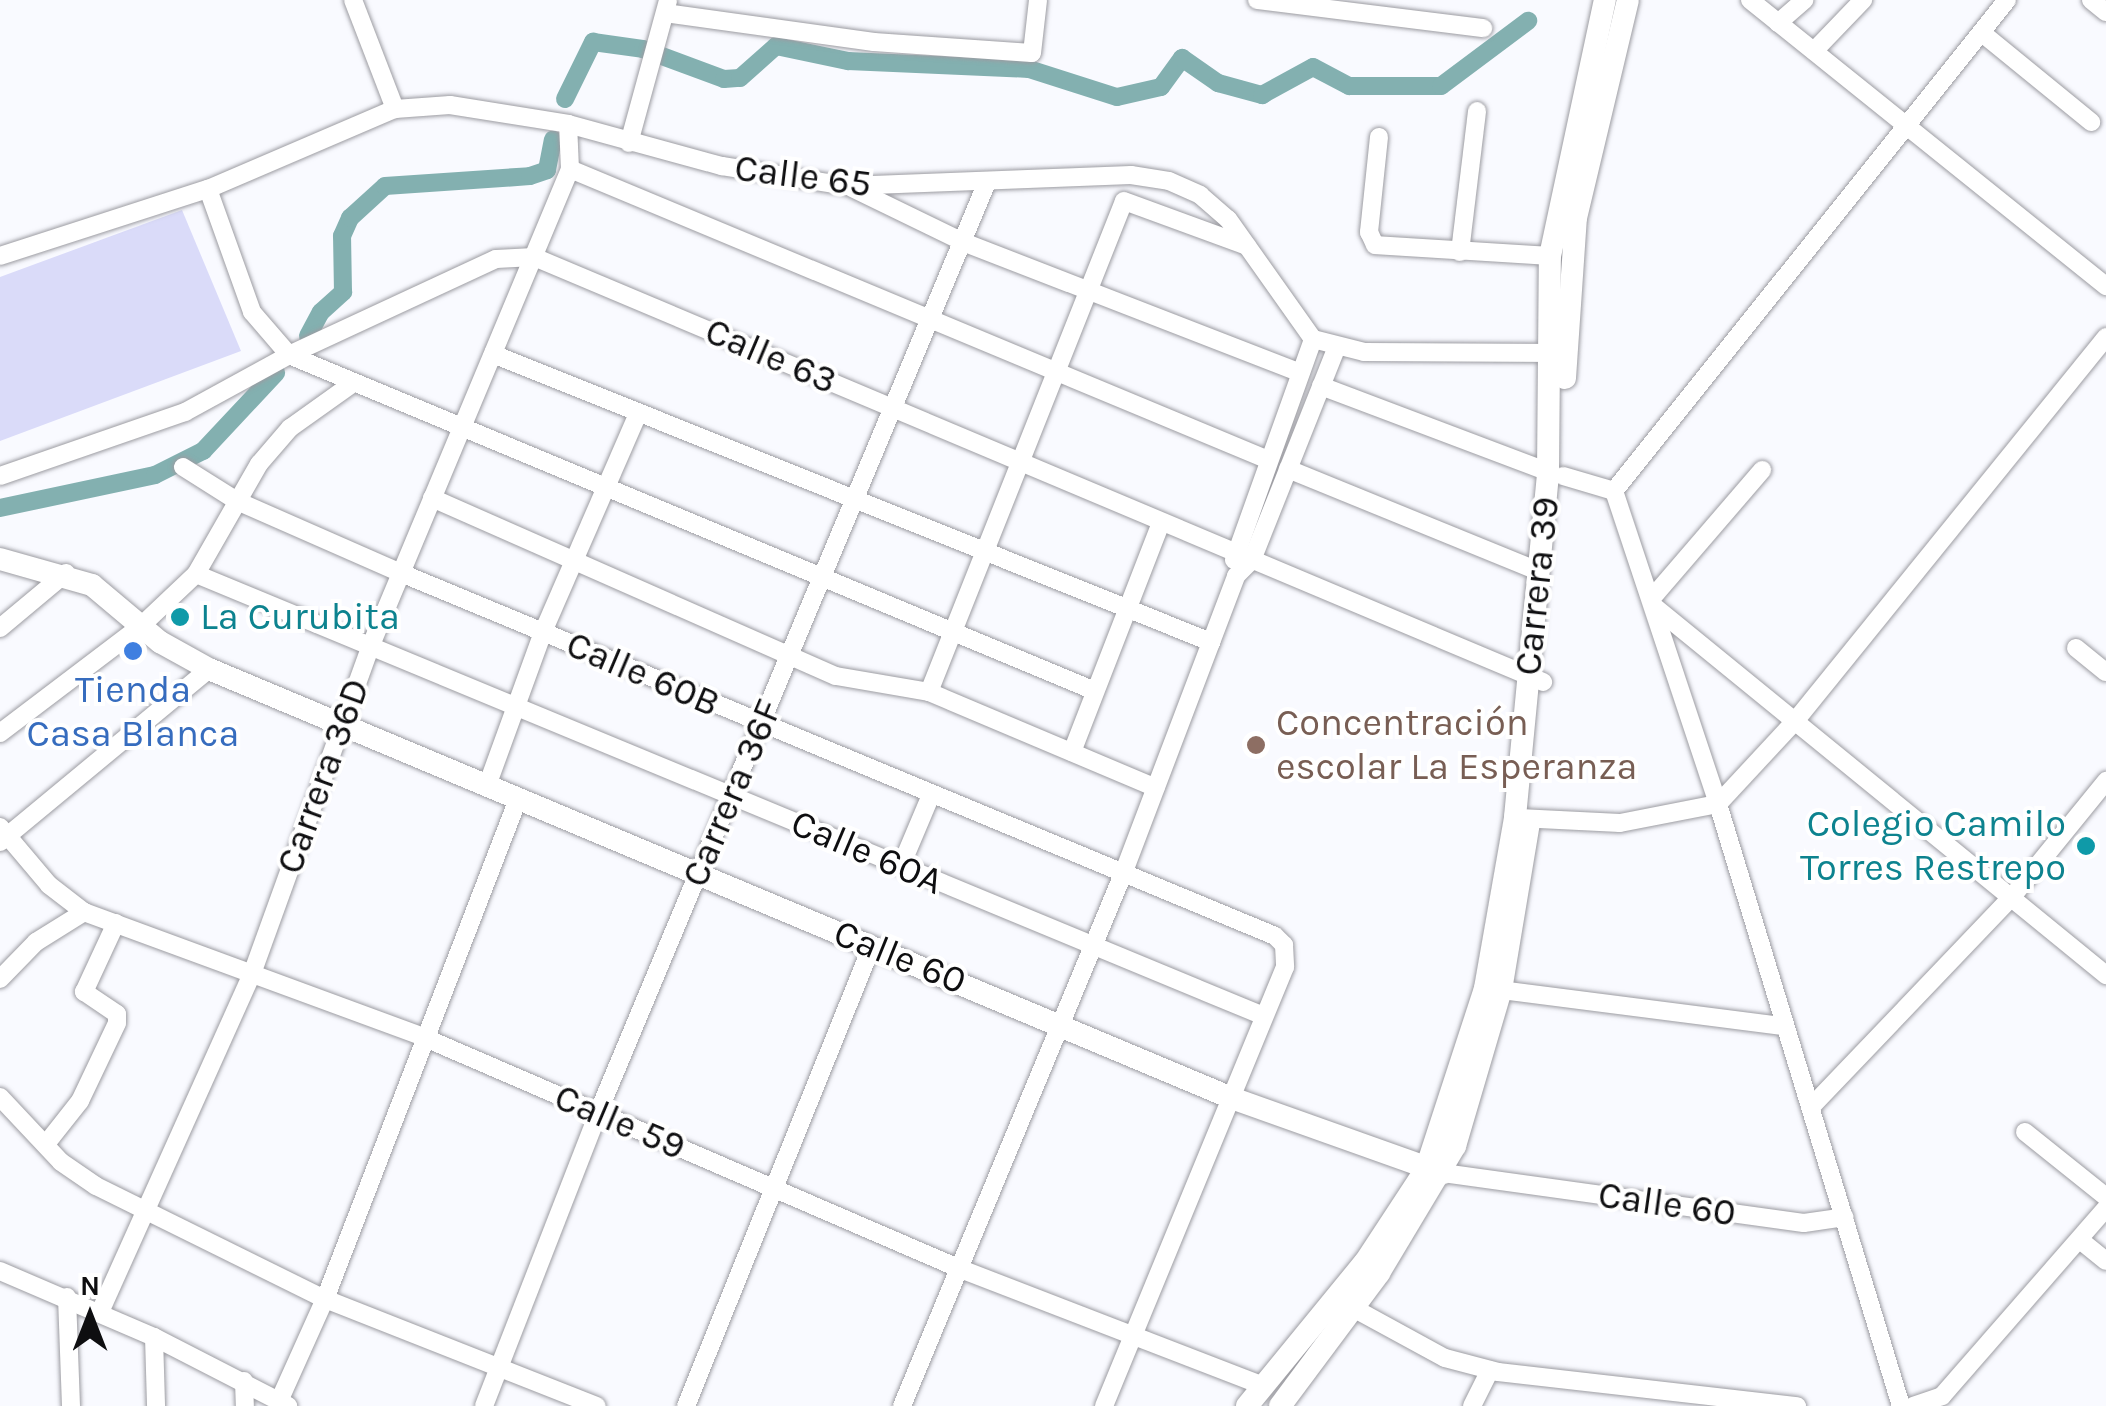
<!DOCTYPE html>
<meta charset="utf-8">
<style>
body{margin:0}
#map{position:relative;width:2106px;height:1406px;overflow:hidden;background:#f9faff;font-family:Karla,sans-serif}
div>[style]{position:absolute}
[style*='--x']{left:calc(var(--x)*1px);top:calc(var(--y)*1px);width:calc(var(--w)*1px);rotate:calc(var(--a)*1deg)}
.green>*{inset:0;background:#dadbf9}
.canal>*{height:18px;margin:-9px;padding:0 9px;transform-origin:9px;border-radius:9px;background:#83b0b0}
.roads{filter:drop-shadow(0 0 2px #9c9ca2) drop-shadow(0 0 2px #9c9ca2)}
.street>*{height:18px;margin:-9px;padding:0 9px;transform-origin:9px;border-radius:9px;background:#fff}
.secondary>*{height:22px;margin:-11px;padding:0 11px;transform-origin:11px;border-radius:11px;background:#fff}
.dots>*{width:28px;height:28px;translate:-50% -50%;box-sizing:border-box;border:5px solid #fff;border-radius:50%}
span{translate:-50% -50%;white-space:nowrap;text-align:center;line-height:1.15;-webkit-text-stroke:8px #fff;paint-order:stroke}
.street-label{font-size:38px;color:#0e0e10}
.culture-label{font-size:38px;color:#0d838f}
.left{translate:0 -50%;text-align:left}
.right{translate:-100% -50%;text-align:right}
.shop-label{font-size:38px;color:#366cbe}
.education-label{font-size:38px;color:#785e54}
.north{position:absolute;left:40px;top:1266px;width:100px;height:100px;-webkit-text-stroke:8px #fff;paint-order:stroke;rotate:0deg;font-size:28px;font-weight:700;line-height:40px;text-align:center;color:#0e0e10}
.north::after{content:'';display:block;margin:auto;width:35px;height:45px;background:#0e0e10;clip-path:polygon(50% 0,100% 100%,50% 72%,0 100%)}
</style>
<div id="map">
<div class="green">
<i style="clip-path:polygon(182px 210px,241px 351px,0 441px,0 277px)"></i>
</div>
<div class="canal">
<i style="--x:565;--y:99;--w:64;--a:-63.8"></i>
<i style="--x:593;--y:42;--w:50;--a:8"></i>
<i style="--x:643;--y:49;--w:86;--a:20.3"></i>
<i style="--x:724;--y:79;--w:16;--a:-4"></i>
<i style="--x:740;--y:78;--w:48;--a:-41.6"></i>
<i style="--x:776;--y:46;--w:74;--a:11.8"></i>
<i style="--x:848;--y:61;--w:181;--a:2.5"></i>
<i style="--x:1029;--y:69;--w:92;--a:17.7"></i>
<i style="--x:1117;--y:97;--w:45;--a:-12.8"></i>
<i style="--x:1161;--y:87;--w:36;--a:-54"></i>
<i style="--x:1182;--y:58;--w:44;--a:34.8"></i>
<i style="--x:1218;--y:83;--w:46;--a:15.3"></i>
<i style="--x:1262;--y:95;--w:58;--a:-28.8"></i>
<i style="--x:1313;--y:67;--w:41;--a:27.8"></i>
<i style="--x:1349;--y:86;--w:92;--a:0"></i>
<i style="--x:1441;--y:86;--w:109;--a:-36.8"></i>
<i style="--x:308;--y:336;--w:27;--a:-62"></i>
<i style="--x:321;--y:312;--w:30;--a:-42"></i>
<i style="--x:343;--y:292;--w:56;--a:-91"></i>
<i style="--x:342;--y:236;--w:20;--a:-66"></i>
<i style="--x:350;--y:218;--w:47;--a:-42.4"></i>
<i style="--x:385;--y:186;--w:145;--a:-3.9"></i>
<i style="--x:530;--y:176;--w:18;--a:-19"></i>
<i style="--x:547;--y:170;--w:31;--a:-79"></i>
<i style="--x:0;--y:508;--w:158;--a:-12"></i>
<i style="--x:155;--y:475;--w:54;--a:-26.6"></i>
<i style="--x:203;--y:451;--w:107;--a:-46.9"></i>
</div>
<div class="roads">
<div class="street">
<i style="--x:353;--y:0;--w:117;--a:68.9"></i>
<i style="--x:1257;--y:0;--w:228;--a:7.1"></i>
<i style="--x:1750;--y:0;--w:457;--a:38.8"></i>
<i style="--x:2091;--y:0;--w:19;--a:39"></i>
<i style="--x:665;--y:13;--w:211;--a:7.9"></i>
<i style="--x:874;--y:42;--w:158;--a:4"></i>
<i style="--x:1032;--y:53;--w:53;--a:-83.5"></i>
<i style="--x:1778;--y:23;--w:35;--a:-41"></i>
<i style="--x:1982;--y:33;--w:141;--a:39.2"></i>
<i style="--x:1814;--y:51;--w:71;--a:-46.1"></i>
<i style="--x:1379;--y:137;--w:96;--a:96"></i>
<i style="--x:1369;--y:232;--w:14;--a:65"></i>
<i style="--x:1375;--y:245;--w:175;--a:3.6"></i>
<i style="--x:629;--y:143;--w:148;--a:-74.7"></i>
<i style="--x:570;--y:169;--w:754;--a:22.62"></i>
<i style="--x:852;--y:188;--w:123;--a:25.9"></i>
<i style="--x:963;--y:242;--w:362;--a:21.2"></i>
<i style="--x:208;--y:189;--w:131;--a:70.3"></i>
<i style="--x:252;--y:312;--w:57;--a:49.3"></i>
<i style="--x:289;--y:355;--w:873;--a:22.63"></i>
<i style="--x:1460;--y:252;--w:142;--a:-83.1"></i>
<i style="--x:0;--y:256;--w:219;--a:-17.9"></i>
<i style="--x:208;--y:189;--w:203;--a:-23.2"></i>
<i style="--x:395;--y:109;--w:55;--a:-4.2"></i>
<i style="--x:450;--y:105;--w:120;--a:9.1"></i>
<i style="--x:568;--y:124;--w:160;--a:15.3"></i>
<i style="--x:722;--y:166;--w:127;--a:9.1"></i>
<i style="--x:847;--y:186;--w:284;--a:-2.2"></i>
<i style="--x:1131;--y:175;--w:38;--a:9"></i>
<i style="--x:1169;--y:181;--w:34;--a:24"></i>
<i style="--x:1200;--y:195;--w:37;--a:41"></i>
<i style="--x:1228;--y:219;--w:147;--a:54.7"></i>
<i style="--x:1313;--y:339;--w:53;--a:14.3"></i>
<i style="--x:1364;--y:352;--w:195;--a:0.3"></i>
<i style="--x:493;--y:354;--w:774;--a:21.86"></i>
<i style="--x:1321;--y:386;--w:243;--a:20.7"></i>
<i style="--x:183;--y:467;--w:64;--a:32.2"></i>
<i style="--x:237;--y:501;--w:179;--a:23.7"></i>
<i style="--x:401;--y:573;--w:946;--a:22.55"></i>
<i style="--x:1275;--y:936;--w:13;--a:45"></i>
<i style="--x:1284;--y:945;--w:22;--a:87"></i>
<i style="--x:1285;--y:967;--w:475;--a:112.4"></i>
<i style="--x:1288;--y:469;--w:270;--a:22.2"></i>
<i style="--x:0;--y:476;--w:196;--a:-19.1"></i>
<i style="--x:185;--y:412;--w:119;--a:-28.7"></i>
<i style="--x:289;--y:355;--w:228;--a:-24.9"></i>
<i style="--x:496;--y:259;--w:38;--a:-3"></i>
<i style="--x:534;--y:257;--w:1095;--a:22.84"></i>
<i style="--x:1563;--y:476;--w:53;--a:16.4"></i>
<i style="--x:1614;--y:491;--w:330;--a:71.6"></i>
<i style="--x:1718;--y:804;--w:629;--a:73.09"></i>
<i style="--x:1614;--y:491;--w:629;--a:-51.33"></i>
<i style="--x:432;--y:498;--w:441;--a:23.8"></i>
<i style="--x:836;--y:676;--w:94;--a:9.8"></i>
<i style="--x:929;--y:692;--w:246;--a:22.9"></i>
<i style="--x:1234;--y:560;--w:235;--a:-70.3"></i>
<i style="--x:196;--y:574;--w:1153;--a:22.49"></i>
<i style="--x:1652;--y:598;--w:169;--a:-49.3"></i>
<i style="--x:1656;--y:608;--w:581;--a:39.2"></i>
<i style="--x:0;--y:628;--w:86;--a:-39.8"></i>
<i style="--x:2076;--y:648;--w:38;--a:39"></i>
<i style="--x:929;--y:692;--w:528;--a:-68.34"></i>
<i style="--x:1124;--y:201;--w:131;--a:20.1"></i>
<i style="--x:0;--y:733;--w:177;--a:-37.2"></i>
<i style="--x:141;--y:626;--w:76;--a:-43.4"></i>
<i style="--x:196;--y:574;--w:127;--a:-60.2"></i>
<i style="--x:259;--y:464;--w:48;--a:-49.3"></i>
<i style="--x:290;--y:428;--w:77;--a:-35.5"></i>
<i style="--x:1072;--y:752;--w:246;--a:-68.8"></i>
<i style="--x:487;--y:786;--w:164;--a:-70"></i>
<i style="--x:543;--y:632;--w:239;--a:-66.5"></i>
<i style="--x:1519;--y:818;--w:101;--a:2.8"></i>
<i style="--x:1620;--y:823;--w:100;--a:-11"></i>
<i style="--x:1718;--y:804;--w:115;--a:-47.1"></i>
<i style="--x:1796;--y:720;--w:493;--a:-51"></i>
<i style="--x:0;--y:827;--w:76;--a:49.8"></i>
<i style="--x:49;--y:885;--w:44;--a:37.6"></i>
<i style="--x:84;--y:912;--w:361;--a:20.2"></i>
<i style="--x:423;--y:1037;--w:583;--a:23.35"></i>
<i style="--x:958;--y:1268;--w:328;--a:21.1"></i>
<i style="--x:0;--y:842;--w:271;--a:-39.6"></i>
<i style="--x:901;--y:866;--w:77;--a:-67.1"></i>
<i style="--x:0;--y:979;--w:52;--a:-45.8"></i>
<i style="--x:36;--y:942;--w:57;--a:-32"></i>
<i style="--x:1501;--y:990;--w:283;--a:7.3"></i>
<i style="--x:0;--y:1097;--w:89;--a:46.8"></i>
<i style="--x:61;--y:1162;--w:42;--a:34.4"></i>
<i style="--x:96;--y:1186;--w:255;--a:26.3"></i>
<i style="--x:325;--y:1299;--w:292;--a:21.5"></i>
<i style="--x:1811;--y:1107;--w:289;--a:-46.3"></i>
<i style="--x:2011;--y:898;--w:151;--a:-50.9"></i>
<i style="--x:2025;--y:1132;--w:104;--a:38.7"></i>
<i style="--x:46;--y:1144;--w:55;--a:-51.7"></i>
<i style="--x:80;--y:1101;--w:86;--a:-64.6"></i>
<i style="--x:117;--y:1023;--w:9;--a:-90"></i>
<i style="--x:117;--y:1014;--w:40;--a:-146"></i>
<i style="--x:84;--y:992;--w:76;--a:-65.1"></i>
<i style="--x:1443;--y:1173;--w:364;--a:7.9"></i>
<i style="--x:1804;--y:1223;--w:41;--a:-8.3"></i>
<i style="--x:2080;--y:1240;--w:33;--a:39"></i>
<i style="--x:0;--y:1271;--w:168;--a:23.2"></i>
<i style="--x:154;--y:1337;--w:151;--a:27.2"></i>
<i style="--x:67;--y:1297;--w:109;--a:87.9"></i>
<i style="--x:1355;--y:1309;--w:102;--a:28.6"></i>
<i style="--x:1445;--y:1358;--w:55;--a:14.8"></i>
<i style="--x:1498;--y:1372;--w:301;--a:6.5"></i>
<i style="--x:100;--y:1312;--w:374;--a:-65.8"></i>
<i style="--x:253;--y:971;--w:347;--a:-70.1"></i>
<i style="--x:371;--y:645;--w:516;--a:-67.31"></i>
<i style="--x:570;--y:169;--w:45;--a:-92.5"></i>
<i style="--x:154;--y:1337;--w:69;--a:88.3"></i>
<i style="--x:244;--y:1381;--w:25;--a:88"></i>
<i style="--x:280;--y:1399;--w:110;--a:-65.8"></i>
<i style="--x:325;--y:1299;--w:536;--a:-68.89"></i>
<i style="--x:484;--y:1406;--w:314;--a:-68.7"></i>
<i style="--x:598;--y:1113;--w:1009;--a:-67.32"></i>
<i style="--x:686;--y:1406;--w:497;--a:-68"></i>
<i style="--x:902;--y:1406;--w:576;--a:-67.44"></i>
<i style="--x:1123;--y:874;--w:319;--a:-69.2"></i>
<i style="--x:1236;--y:576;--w:23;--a:-45"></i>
<i style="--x:1252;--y:560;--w:227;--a:-68.3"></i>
<i style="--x:1472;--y:1406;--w:40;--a:-63.4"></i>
<i style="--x:1913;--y:1406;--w:31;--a:-19"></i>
<i style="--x:1942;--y:1396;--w:249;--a:-48.9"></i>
</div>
<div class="secondary">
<i style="--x:1565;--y:378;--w:160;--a:-86.1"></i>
<i style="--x:1576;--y:218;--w:224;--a:-76.6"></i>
<i style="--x:0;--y:559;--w:96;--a:15.8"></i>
<i style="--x:92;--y:585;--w:89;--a:40"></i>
<i style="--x:160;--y:642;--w:56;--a:28.9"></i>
<i style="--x:209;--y:669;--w:1106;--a:22.76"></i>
<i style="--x:1229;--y:1097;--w:227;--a:19.6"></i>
<i style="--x:1247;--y:1406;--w:186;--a:-50.7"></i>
<i style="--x:1365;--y:1262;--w:111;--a:-56.7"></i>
<i style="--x:1426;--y:1169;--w:190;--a:-71.9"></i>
<i style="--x:1485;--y:988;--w:174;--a:-80"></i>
<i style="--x:1515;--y:817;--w:347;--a:-84.5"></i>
<i style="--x:1548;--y:472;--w:216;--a:-89.5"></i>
<i style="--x:1550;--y:256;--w:262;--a:-77.9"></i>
<i style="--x:1280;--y:1406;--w:166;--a:-53.3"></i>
<i style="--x:1379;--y:1273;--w:148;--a:-59.1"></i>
<i style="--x:1455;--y:1146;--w:163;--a:-73.6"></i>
<i style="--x:1501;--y:990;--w:169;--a:-80.5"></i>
</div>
</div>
<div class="dots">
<i style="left:180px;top:617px;background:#0f9aa8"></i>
<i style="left:133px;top:651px;background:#3f7fe0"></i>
<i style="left:1256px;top:745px;background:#8d6e63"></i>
<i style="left:2086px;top:846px;background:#0f9aa8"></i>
</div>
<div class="street-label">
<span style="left:803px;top:176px;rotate:7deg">Calle 65</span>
<span style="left:771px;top:356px;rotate:23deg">Calle 63</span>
<span style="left:1537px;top:586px;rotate:-84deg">Carrera 39</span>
<span style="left:643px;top:674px;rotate:23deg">Calle 60B</span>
<span style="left:323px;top:776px;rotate:-70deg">Carrera 36D</span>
<span style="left:732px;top:793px;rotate:-67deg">Carrera 36F</span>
<span style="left:867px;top:852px;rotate:23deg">Calle 60A</span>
<span style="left:900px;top:957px;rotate:22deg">Calle 60</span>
<span style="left:620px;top:1122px;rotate:23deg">Calle 59</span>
<span style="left:1667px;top:1204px;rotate:8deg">Calle 60</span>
</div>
<div class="culture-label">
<span class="left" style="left:200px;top:617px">La Curubita</span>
<span class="right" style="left:2066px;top:846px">Colegio Camilo<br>Torres Restrepo</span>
</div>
<div class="shop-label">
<span style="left:133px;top:712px">Tienda<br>Casa Blanca</span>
</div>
<div class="education-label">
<span class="left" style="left:1276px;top:745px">Concentración<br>escolar La Esperanza</span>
</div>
<div class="north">N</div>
</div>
